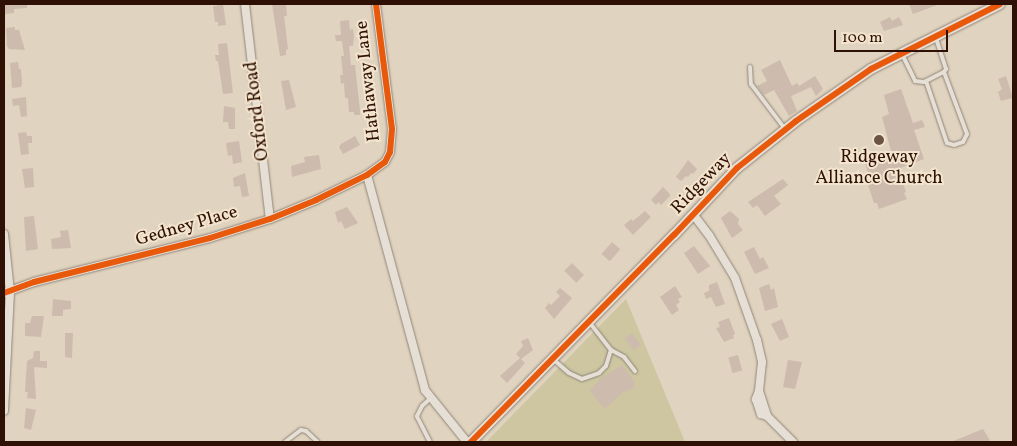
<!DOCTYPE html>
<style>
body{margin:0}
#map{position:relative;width:1017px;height:446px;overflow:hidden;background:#e0d3bf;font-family:Vollkorn,serif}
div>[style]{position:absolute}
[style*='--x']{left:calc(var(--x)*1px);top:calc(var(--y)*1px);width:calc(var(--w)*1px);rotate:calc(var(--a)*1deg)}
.green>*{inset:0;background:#cdc6a1}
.building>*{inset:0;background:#cdbbad;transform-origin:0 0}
.roads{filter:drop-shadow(0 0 1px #908579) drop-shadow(0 0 1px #908579)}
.lane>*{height:4px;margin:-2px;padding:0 2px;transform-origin:2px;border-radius:2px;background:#e6dfd5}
.street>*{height:8px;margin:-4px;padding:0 4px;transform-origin:4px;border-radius:4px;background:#e6dfd5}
.secondary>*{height:10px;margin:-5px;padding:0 5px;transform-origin:5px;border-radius:5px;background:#e6dfd5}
.cycleway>*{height:6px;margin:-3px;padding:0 3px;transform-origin:3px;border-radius:3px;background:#e8590c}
.dots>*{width:14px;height:14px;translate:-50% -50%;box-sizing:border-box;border:2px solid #f3e4cd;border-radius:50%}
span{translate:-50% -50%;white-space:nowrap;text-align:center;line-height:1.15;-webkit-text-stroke:4px #f3e4cd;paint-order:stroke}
.street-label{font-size:18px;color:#2e1004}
.poi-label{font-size:18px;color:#2e1004}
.frame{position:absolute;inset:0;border:5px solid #2e1004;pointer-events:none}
.scale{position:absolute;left:834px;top:30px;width:114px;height:22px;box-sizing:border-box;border:2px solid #2e1004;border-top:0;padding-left:6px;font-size:15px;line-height:18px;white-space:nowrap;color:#2e1004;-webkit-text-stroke:4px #f3e4cd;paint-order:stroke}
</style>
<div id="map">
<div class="green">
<i style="clip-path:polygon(626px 299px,685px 442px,486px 442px)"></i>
</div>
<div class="building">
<i style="clip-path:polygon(4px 4px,27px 4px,27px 8px,14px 9px,14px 13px,5px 14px)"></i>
<i style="clip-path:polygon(216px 4px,223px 4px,226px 25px,218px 26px,218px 22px,215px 22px,213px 6px,217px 6px)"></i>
<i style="clip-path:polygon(272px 4px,286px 4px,287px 16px,284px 16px,288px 49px,286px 50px,286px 55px,280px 56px)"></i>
<i style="clip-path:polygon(909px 4px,940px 4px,913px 14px)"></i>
<i style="clip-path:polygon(890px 17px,892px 21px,899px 17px,903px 25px,884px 31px,880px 22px)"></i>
<i style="clip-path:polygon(349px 20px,350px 30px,353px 29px,354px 36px,353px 46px,349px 46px,351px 65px,355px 65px,360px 111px,360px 115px,354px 115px,354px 112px,349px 112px,348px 98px,345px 98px,344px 83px,341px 84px,340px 75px,343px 75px,341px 56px,344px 56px,342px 41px,336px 41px,335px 35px,341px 35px,340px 21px)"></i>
<i style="clip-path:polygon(15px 27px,15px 30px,19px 30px,25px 50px,9px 49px,7px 46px,6px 28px)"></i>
<i style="clip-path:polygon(227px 43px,233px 93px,223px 94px,218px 61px,216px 61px,215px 55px,219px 55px,218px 44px)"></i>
<i style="clip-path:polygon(780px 60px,792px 86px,797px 83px,799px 86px,815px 76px,823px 89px,816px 96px,811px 87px,791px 96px,797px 111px,789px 116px,774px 90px,764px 95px,757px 86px,767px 81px,761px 70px)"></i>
<i style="clip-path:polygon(18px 62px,19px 69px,21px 69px,22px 84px,21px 87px,12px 88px,10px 63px)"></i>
<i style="clip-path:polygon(1006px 76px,1013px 98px,1001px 101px,998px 92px,1002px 89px,998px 79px)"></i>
<i style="clip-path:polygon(289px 80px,296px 107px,286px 110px,281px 81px)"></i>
<i style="clip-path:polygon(901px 89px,913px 123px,922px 120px,925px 127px,914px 130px,924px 159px,898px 169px,906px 192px,904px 193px,907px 199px,879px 209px,877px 203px,874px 203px,866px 179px,870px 178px,864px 161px,891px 151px,882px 117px,889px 114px,884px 95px)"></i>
<i style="clip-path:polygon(26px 97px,27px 116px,21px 117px,19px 105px,13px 106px,12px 99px)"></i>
<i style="clip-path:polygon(224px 106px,235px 108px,235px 129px,229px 129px,228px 122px,223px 122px)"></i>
<i style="clip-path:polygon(26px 132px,27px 136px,32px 136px,32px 143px,28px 143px,29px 154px,21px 155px,18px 133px)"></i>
<i style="clip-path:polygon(355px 136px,360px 145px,343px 154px,339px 147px,341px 144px)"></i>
<i style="clip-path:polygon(239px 141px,242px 162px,233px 164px,232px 155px,228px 156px,226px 143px)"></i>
<i style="clip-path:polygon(319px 155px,321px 169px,292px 177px,291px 166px,305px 162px,304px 157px)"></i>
<i style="clip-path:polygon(688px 160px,697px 169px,693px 174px,691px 173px,688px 177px,686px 176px,681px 181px,676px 177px)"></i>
<i style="clip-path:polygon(33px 168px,34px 187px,25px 188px,22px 169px)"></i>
<i style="clip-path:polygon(245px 173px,249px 196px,242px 197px,240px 186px,234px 187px,233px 178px)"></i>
<i style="clip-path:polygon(783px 179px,788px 185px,774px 196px,781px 204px,765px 216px,757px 205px,753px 208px,748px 202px)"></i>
<i style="clip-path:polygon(663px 187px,670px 194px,670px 196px,661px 205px,658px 202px,656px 205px,651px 200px)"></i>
<i style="clip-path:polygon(347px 207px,358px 223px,345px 229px,341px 221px,338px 223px,335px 212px)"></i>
<i style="clip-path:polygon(645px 211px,651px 217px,633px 235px,624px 225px,631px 219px,633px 221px)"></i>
<i style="clip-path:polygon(730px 211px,739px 219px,738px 224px,743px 230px,732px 238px,721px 218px)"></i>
<i style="clip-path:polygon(34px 216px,38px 249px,26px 251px,24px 217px)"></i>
<i style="clip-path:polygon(68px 230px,71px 248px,52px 249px,51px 239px,61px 237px,60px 231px)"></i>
<i style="left:612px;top:242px;width:11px;height:16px;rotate:41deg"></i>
<i style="clip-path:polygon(694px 246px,710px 266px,698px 274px,684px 253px)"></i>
<i style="clip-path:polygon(754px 247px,760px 259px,763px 257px,769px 268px,755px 274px,744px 252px)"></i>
<i style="left:572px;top:263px;width:17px;height:11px;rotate:45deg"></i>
<i style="clip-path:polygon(717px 282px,725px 304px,716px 307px,711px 297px,706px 299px,704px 293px,709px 291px,709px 285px)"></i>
<i style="clip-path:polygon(769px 284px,771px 290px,774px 288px,778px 307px,765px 311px,759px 288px)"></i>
<i style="clip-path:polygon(675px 286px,682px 297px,678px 299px,680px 302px,676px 305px,679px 310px,672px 315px,660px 297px)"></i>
<i style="clip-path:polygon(560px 288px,572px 298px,554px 319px,545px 308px,549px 303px,551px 305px,560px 296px,556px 292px)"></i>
<i style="clip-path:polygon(53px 299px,71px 301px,71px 309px,63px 310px,63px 316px,52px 316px)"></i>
<i style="clip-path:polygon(32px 316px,44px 316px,41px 337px,25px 336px,25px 323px,30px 323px)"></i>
<i style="clip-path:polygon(729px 318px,735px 334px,733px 335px,734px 338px,724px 342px,716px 328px,720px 327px,718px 322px)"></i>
<i style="clip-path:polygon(782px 319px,789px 337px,780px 341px,771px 324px)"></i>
<i style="clip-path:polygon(65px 333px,73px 333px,72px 358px,65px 357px)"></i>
<i style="left:632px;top:333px;width:15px;height:9px;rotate:53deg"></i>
<i style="clip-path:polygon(528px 338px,533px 350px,521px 359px,525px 363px,507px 383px,500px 376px,520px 358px,516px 354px,523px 346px,521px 341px)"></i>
<i style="clip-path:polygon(34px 351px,40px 351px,40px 361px,47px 361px,47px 368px,34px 367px,36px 399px,27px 398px,28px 392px,25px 392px,27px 361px,33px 358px)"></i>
<i style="left:738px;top:355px;width:16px;height:10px;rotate:75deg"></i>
<i style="clip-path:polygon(788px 360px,802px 362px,795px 389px,783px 387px)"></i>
<i style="clip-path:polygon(622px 365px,634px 381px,634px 388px,622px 393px,605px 409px,590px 391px,599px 380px)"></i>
<i style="clip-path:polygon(26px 408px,36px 410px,31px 430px,24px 428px)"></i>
<i style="clip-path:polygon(983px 429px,991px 442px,951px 442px)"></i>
</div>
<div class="roads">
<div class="lane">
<i style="--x:902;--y:54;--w:30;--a:64"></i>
<i style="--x:915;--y:81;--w:9;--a:6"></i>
<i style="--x:924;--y:82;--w:22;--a:-27"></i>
<i style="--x:944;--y:72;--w:4;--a:-56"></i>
<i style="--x:946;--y:69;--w:33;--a:-108"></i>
<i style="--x:750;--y:67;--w:17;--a:87"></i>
<i style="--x:751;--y:84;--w:56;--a:52.9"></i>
<i style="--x:926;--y:81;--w:65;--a:71.3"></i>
<i style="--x:947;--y:143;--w:7;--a:16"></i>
<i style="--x:954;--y:145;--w:9;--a:-18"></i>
<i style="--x:963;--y:142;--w:9;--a:-63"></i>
<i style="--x:967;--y:134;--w:66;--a:-110.4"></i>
<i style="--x:611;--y:350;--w:15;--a:28"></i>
<i style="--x:624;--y:357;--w:18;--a:52"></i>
<i style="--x:554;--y:360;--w:20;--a:41"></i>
<i style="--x:569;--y:373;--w:14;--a:25"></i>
<i style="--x:582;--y:379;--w:18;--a:-19"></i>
<i style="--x:599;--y:373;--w:10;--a:-45"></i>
<i style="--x:606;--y:366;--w:17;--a:-73"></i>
<i style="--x:611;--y:350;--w:36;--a:-128"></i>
<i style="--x:285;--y:442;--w:20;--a:-37"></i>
<i style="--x:301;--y:430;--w:5;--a:11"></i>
<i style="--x:306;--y:431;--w:16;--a:43"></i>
<i style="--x:430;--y:442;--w:29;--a:-117"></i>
<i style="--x:417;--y:416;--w:11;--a:-63"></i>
<i style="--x:422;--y:406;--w:12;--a:-42"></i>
</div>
<div class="street">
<i style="--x:245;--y:4;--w:216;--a:83.4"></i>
<i style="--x:367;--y:175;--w:223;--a:74.9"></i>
<i style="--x:425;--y:390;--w:67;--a:51.1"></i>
<i style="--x:693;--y:214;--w:26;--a:53"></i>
<i style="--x:709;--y:235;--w:50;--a:58.8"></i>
<i style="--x:735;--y:278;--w:66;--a:70.5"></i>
<i style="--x:757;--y:340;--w:23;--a:77"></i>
<i style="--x:762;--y:362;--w:29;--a:96"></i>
<i style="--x:759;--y:391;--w:9;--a:111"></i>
<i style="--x:756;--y:399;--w:16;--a:72"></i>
<i style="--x:761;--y:414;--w:6;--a:18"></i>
<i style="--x:767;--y:416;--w:37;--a:45"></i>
<i style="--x:4;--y:234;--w:58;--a:84.1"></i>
<i style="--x:10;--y:292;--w:119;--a:92.9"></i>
<i style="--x:4;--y:293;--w:32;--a:-20"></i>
<i style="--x:34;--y:282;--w:181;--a:-14"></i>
<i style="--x:210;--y:238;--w:63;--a:-17.6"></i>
<i style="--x:270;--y:219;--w:50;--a:-22.4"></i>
<i style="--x:316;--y:200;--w:57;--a:-26.1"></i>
<i style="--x:367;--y:175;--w:22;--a:-36"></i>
<i style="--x:385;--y:162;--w:11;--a:-63"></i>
<i style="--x:390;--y:152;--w:23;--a:-85"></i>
<i style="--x:392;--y:129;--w:126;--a:-97.3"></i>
<i style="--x:759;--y:391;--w:26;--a:72"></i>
</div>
<div class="secondary">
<i style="--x:471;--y:442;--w:290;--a:-45.6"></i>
<i style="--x:674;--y:235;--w:92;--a:-46.8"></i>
<i style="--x:737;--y:168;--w:75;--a:-38.5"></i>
<i style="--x:796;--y:121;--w:91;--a:-34.7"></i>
<i style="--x:871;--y:69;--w:144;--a:-26.7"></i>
</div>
</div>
<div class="cycleway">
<i style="--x:4;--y:293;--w:32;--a:-20"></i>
<i style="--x:34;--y:282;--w:181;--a:-14"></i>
<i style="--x:210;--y:238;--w:63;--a:-17.6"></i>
<i style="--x:270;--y:219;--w:50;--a:-22.4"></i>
<i style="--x:316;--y:200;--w:57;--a:-26.1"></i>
<i style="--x:367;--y:175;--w:22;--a:-36"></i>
<i style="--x:385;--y:162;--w:11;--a:-63"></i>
<i style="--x:390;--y:152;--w:23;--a:-85"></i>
<i style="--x:392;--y:129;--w:126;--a:-97.3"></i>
<i style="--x:471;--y:442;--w:290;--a:-45.6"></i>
<i style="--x:674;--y:235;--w:92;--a:-46.8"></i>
<i style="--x:737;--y:168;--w:75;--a:-38.5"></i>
<i style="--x:796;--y:121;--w:91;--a:-34.7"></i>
<i style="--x:871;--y:69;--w:144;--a:-26.7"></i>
</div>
<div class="dots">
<i style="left:879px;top:140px;background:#6c5445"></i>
</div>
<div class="street-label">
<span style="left:369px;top:81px;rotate:-96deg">Hathaway Lane</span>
<span style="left:258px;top:111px;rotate:-97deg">Oxford Road</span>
<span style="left:702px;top:184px;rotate:-46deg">Ridgeway</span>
<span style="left:187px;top:227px;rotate:-16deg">Gedney Place</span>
</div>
<div class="poi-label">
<span style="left:879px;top:169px">Ridgeway<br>Alliance Church</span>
</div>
<div class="frame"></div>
<div class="scale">100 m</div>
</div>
